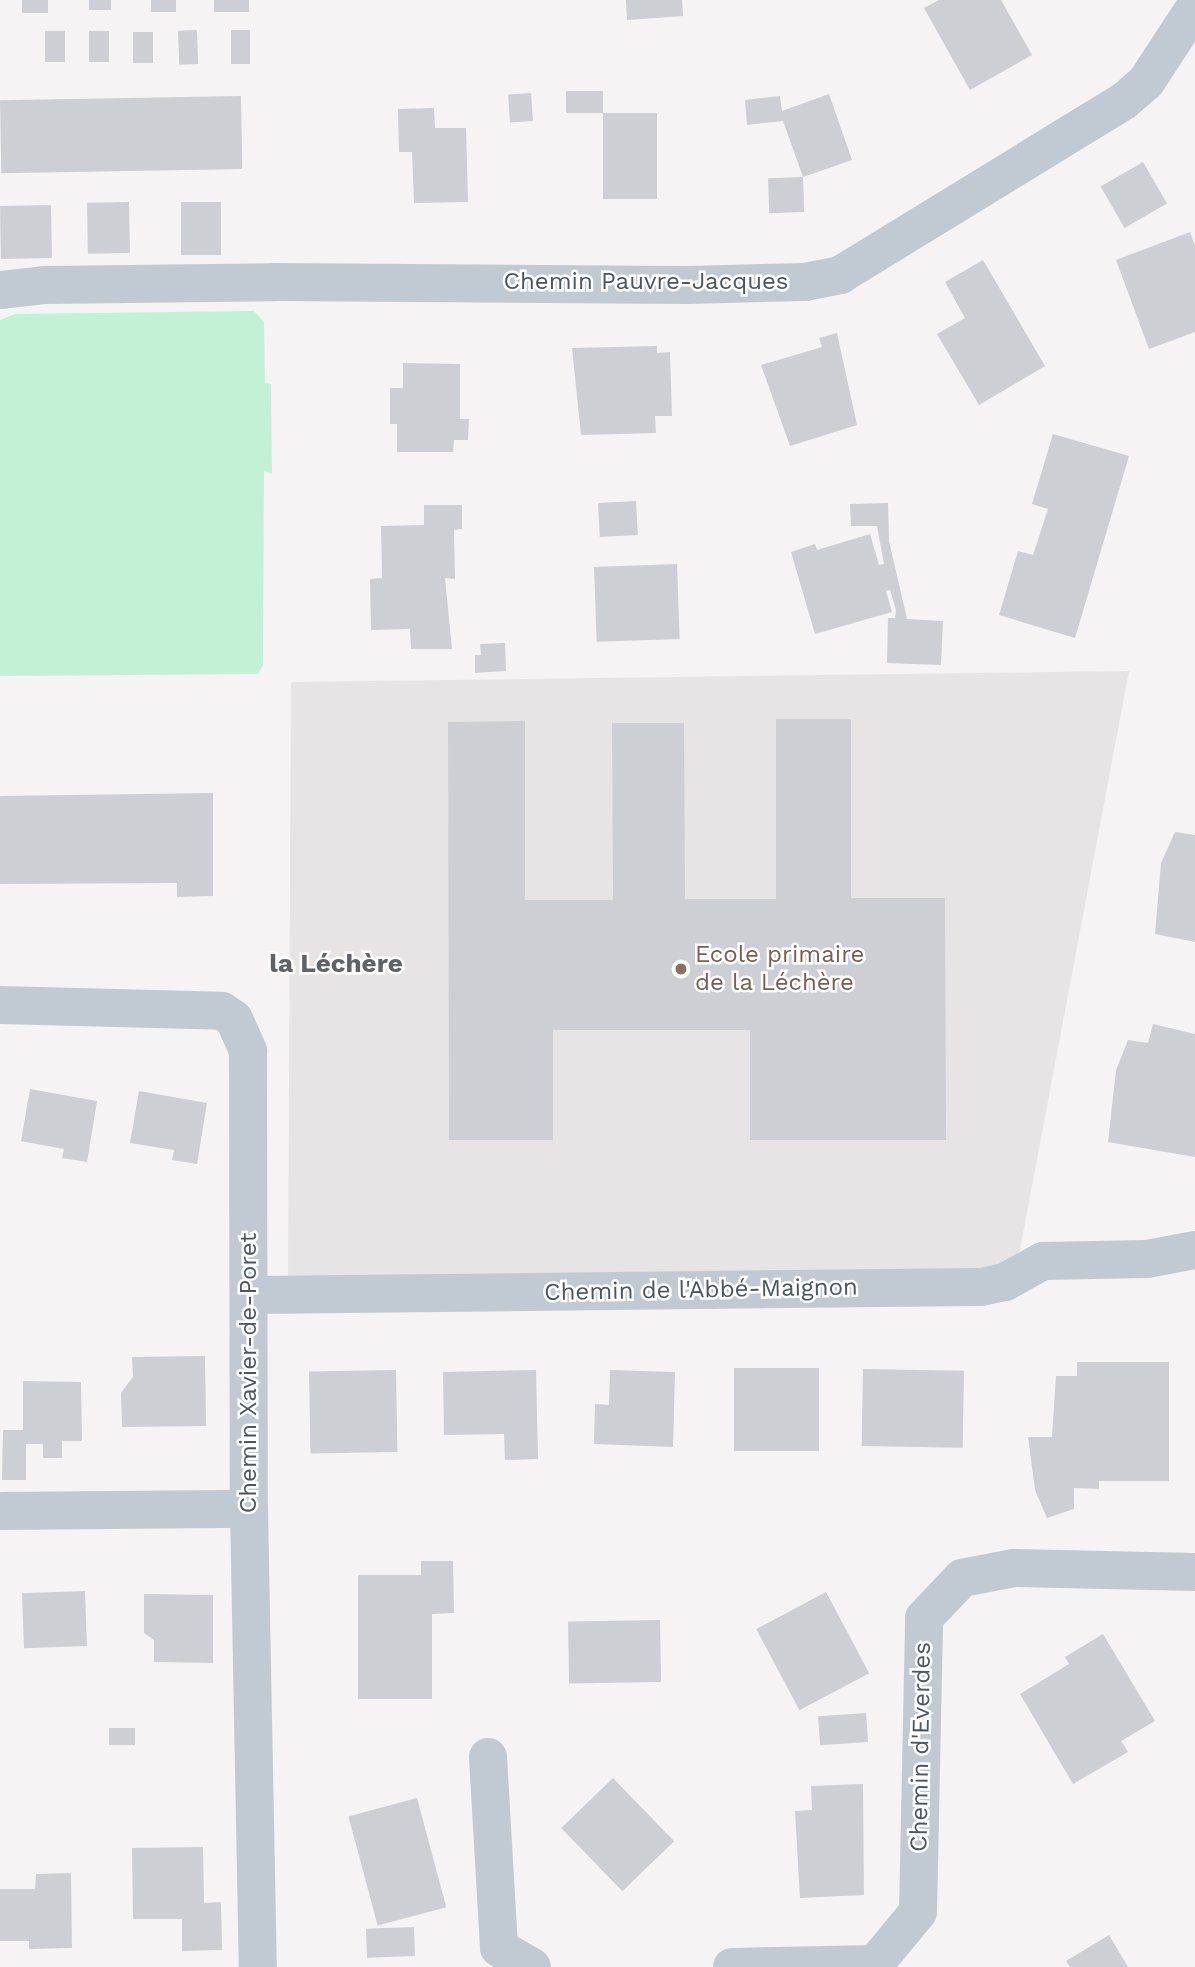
<!DOCTYPE html>
<meta charset="utf-8">
<style>
body{margin:0}
#map{position:relative;width:1195px;height:1967px;overflow:hidden;background:#f5f3f3;font-family:"Work Sans",sans-serif}
div>[style]{position:absolute}
[style*='--x']{left:calc(var(--x)*1px);top:calc(var(--y)*1px);width:calc(var(--w)*1px);rotate:calc(var(--a)*1deg)}
.education>*{inset:0;background:#e6e4e5}
.green>*{inset:0;background:#c3f1d5}
.building>*{inset:0;background:#cdcfd5;transform-origin:0 0}
.minor>*{height:38px;margin:-19px;padding:0 19px;transform-origin:19px;border-radius:19px;background:#c1cad2}
.dots>*{width:19px;height:19px;translate:-50% -50%;box-sizing:border-box;border:4px solid #fff;border-radius:50%}
span{translate:-50% -50%;white-space:nowrap;text-align:center;line-height:1.15;-webkit-text-stroke:5px #fff;paint-order:stroke}
.street-label{font-size:24px;color:#4a5661}
.education-label{font-size:24px;color:#785e54}
.left{translate:0 -50%;text-align:left}
.neighbourhood-label{font-size:26px;color:#5f6368;font-weight:700}
</style>
<div id="map">
<div class="education">
<i style="clip-path:polygon(1129px 671px,1019px 1255px,994px 1275px,288px 1281px,291px 682px)"></i>
</div>
<div class="green">
<i style="clip-path:polygon(254px 311px,264px 322px,265px 383px,271px 384px,272px 474px,264px 471px,263px 666px,258px 674px,0 676px,0 320px,15px 314px)"></i>
</div>
<div class="building">
<i style="left:22px;top:0;width:26px;height:13px"></i>
<i style="left:89px;top:0;width:22px;height:10px"></i>
<i style="left:151px;top:0;width:25px;height:12px"></i>
<i style="left:214px;top:0;width:35px;height:12px"></i>
<i style="clip-path:polygon(626px 0,682px 0,683px 16px,627px 20px)"></i>
<i style="clip-path:polygon(939px 0,1001px 0,1032px 55px,970px 90px,924px 8px)"></i>
<i style="left:197px;top:30px;width:34px;height:19px;rotate:88deg"></i>
<i style="left:231px;top:30px;width:19px;height:34px"></i>
<i style="left:45px;top:31px;width:20px;height:31px"></i>
<i style="left:89px;top:31px;width:20px;height:31px"></i>
<i style="left:133px;top:32px;width:20px;height:31px"></i>
<i style="left:566px;top:91px;width:37px;height:22px"></i>
<i style="left:531px;top:93px;width:28px;height:23px;rotate:86deg"></i>
<i style="clip-path:polygon(829px 94px,852px 160px,803px 177px,783px 121px,747px 125px,745px 100px,780px 96px,782px 111px)"></i>
<i style="left:241px;top:96px;width:73px;height:241px;rotate:89deg"></i>
<i style="clip-path:polygon(434px 108px,435px 128px,466px 128px,468px 202px,414px 203px,412px 152px,399px 152px,398px 109px)"></i>
<i style="left:603px;top:113px;width:54px;height:86px"></i>
<i style="left:1143px;top:162px;width:48px;height:49px;rotate:60deg"></i>
<i style="left:803px;top:177px;width:35px;height:35px;rotate:88deg"></i>
<i style="left:129px;top:202px;width:51px;height:42px;rotate:89deg"></i>
<i style="left:221px;top:202px;width:53px;height:40px;rotate:90deg"></i>
<i style="left:51px;top:205px;width:53px;height:51px;rotate:89deg"></i>
<i style="clip-path:polygon(1190px 232px,1195px 246px,1195px 332px,1149px 349px,1116px 260px)"></i>
<i style="clip-path:polygon(983px 260px,1045px 366px,979px 405px,937px 334px,965px 318px,945px 282px)"></i>
<i style="clip-path:polygon(837px 333px,857px 425px,790px 446px,761px 365px,822px 347px,819px 338px)"></i>
<i style="clip-path:polygon(657px 346px,657px 353px,670px 352px,672px 416px,655px 416px,656px 433px,581px 435px,572px 348px)"></i>
<i style="clip-path:polygon(403px 363px,460px 364px,460px 419px,469px 419px,468px 440px,454px 440px,453px 452px,397px 452px,397px 424px,390px 424px,390px 388px,403px 388px)"></i>
<i style="clip-path:polygon(1053px 434px,1129px 456px,1075px 638px,999px 615px,1018px 551px,1033px 555px,1048px 509px,1032px 504px)"></i>
<i style="left:636px;top:501px;width:34px;height:38px;rotate:87deg"></i>
<i style="clip-path:polygon(888px 503px,889px 541px,907px 619px,943px 621px,941px 665px,887px 663px,888px 618px,895px 618px,896px 610px,890px 590px,886px 591px,892px 612px,815px 634px,791px 552px,815px 544px,817px 550px,870px 534px,879px 565px,884px 564px,877px 526px,851px 526px,850px 504px)"></i>
<i style="clip-path:polygon(424px 505px,462px 505px,462px 529px,454px 530px,455px 579px,445px 578px,452px 649px,411px 649px,410px 629px,371px 630px,370px 579px,382px 578px,381px 526px,424px 525px)"></i>
<i style="left:677px;top:564px;width:75px;height:83px;rotate:88deg"></i>
<i style="clip-path:polygon(505px 643px,506px 671px,475px 673px,475px 655px,481px 655px,480px 644px)"></i>
<i style="clip-path:polygon(776px 719px,851px 719px,851px 898px,945px 898px,946px 1140px,750px 1140px,750px 1030px,553px 1030px,553px 1140px,449px 1140px,448px 722px,525px 721px,525px 900px,613px 900px,612px 723px,684px 723px,685px 899px,776px 899px)"></i>
<i style="clip-path:polygon(213px 793px,213px 896px,177px 897px,177px 883px,0 884px,0 796px)"></i>
<i style="clip-path:polygon(1175px 832px,1195px 835px,1195px 942px,1155px 934px,1161px 863px)"></i>
<i style="clip-path:polygon(1153px 1024px,1195px 1034px,1195px 1157px,1108px 1142px,1116px 1070px,1128px 1040px,1148px 1043px)"></i>
<i style="clip-path:polygon(30px 1089px,97px 1101px,87px 1162px,62px 1158px,64px 1149px,21px 1141px)"></i>
<i style="clip-path:polygon(139px 1091px,207px 1103px,197px 1164px,172px 1160px,174px 1150px,130px 1143px)"></i>
<i style="clip-path:polygon(205px 1356px,206px 1426px,122px 1427px,121px 1393px,133px 1377px,132px 1357px)"></i>
<i style="clip-path:polygon(1077px 1362px,1169px 1362px,1169px 1481px,1099px 1481px,1099px 1489px,1074px 1488px,1074px 1509px,1047px 1518px,1035px 1490px,1028px 1437px,1052px 1437px,1056px 1376px,1077px 1376px)"></i>
<i style="left:734px;top:1368px;width:85px;height:83px"></i>
<i style="left:863px;top:1369px;width:101px;height:77px;rotate:1deg"></i>
<i style="left:396px;top:1370px;width:82px;height:87px;rotate:89deg"></i>
<i style="clip-path:polygon(536px 1370px,538px 1459px,505px 1460px,504px 1434px,444px 1435px,443px 1372px)"></i>
<i style="clip-path:polygon(610px 1370px,675px 1372px,673px 1447px,594px 1444px,595px 1404px,609px 1405px)"></i>
<i style="clip-path:polygon(23px 1381px,81px 1382px,82px 1441px,62px 1441px,62px 1458px,43px 1458px,43px 1444px,26px 1444px,26px 1480px,2px 1480px,3px 1430px,23px 1430px)"></i>
<i style="clip-path:polygon(421px 1561px,453px 1561px,454px 1613px,432px 1614px,432px 1699px,358px 1699px,358px 1575px,421px 1575px)"></i>
<i style="left:85px;top:1591px;width:55px;height:63px;rotate:88deg"></i>
<i style="left:826px;top:1592px;width:92px;height:79px;rotate:62deg"></i>
<i style="clip-path:polygon(144px 1594px,213px 1595px,213px 1663px,154px 1662px,154px 1640px,144px 1633px)"></i>
<i style="left:660px;top:1620px;width:62px;height:92px;rotate:89deg"></i>
<i style="clip-path:polygon(1103px 1634px,1155px 1721px,1121px 1741px,1128px 1752px,1073px 1784px,1020px 1694px,1069px 1664px,1065px 1657px)"></i>
<i style="left:866px;top:1713px;width:29px;height:48px;rotate:86deg"></i>
<i style="left:109px;top:1728px;width:26px;height:17px"></i>
<i style="left:613px;top:1778px;width:88px;height:72px;rotate:46deg"></i>
<i style="clip-path:polygon(863px 1784px,864px 1895px,800px 1898px,795px 1811px,812px 1810px,811px 1786px)"></i>
<i style="left:417px;top:1798px;width:113px;height:71px;rotate:75deg"></i>
<i style="clip-path:polygon(203px 1847px,204px 1903px,221px 1902px,222px 1950px,182px 1951px,182px 1919px,133px 1919px,132px 1848px)"></i>
<i style="clip-path:polygon(71px 1873px,72px 1948px,29px 1949px,29px 1941px,0 1941px,0 1889px,35px 1889px,36px 1874px)"></i>
<i style="left:414px;top:1927px;width:29px;height:48px;rotate:88deg"></i>
<i style="clip-path:polygon(1109px 1935px,1128px 1967px,1070px 1967px,1066px 1961px)"></i>
</div>
<div class="minor">
<i style="--x:0;--y:290;--w:44;--a:-6.5"></i>
<i style="--x:44;--y:285;--w:230;--a:-0.7"></i>
<i style="--x:274;--y:282;--w:413;--a:0.4"></i>
<i style="--x:687;--y:285;--w:118;--a:-1.5"></i>
<i style="--x:805;--y:282;--w:36;--a:-11"></i>
<i style="--x:840;--y:275;--w:333;--a:-31.5"></i>
<i style="--x:1124;--y:101;--w:29;--a:-41"></i>
<i style="--x:1146;--y:82;--w:90;--a:-56.8"></i>
<i style="--x:0;--y:1005;--w:222;--a:1.5"></i>
<i style="--x:222;--y:1011;--w:14;--a:34"></i>
<i style="--x:234;--y:1019;--w:35;--a:66"></i>
<i style="--x:248;--y:1051;--w:458;--a:89.9"></i>
<i style="--x:249;--y:1509;--w:458;--a:88.9"></i>
<i style="--x:250;--y:1295;--w:731;--a:-0.63"></i>
<i style="--x:981;--y:1287;--w:25;--a:-12"></i>
<i style="--x:1005;--y:1282;--w:43;--a:-28.9"></i>
<i style="--x:1043;--y:1261;--w:104;--a:-1.1"></i>
<i style="--x:1147;--y:1259;--w:49;--a:-10.6"></i>
<i style="--x:0;--y:1511;--w:249;--a:-0.5"></i>
<i style="--x:488;--y:1757;--w:191;--a:86.7"></i>
<i style="--x:499;--y:1948;--w:38;--a:30"></i>
<i style="--x:732;--y:1967;--w:143;--a:-1.2"></i>
<i style="--x:875;--y:1964;--w:67;--a:-50.4"></i>
<i style="--x:918;--y:1912;--w:294;--a:-88.8"></i>
<i style="--x:924;--y:1618;--w:55;--a:-46.5"></i>
<i style="--x:962;--y:1578;--w:53;--a:-10.9"></i>
<i style="--x:1014;--y:1568;--w:181;--a:1.3"></i>
</div>
<div class="dots">
<i style="left:681px;top:969px;background:#8d6e63"></i>
</div>
<div class="street-label">
<span style="left:646px;top:282px">Chemin Pauvre-Jacques</span>
<span style="left:701px;top:1290px;rotate:-1deg">Chemin de l'Abbé-Maignon</span>
<span style="left:249px;top:1373px;rotate:-90deg">Chemin Xavier-de-Poret</span>
<span style="left:921px;top:1747px;rotate:-89deg">Chemin d'Everdes</span>
</div>
<div class="education-label">
<span class="left" style="left:695px;top:969px">Ecole primaire<br>de la Léchère</span>
</div>
<div class="neighbourhood-label">
<span style="left:336px;top:964px">la Léchère</span>
</div>
</div>
